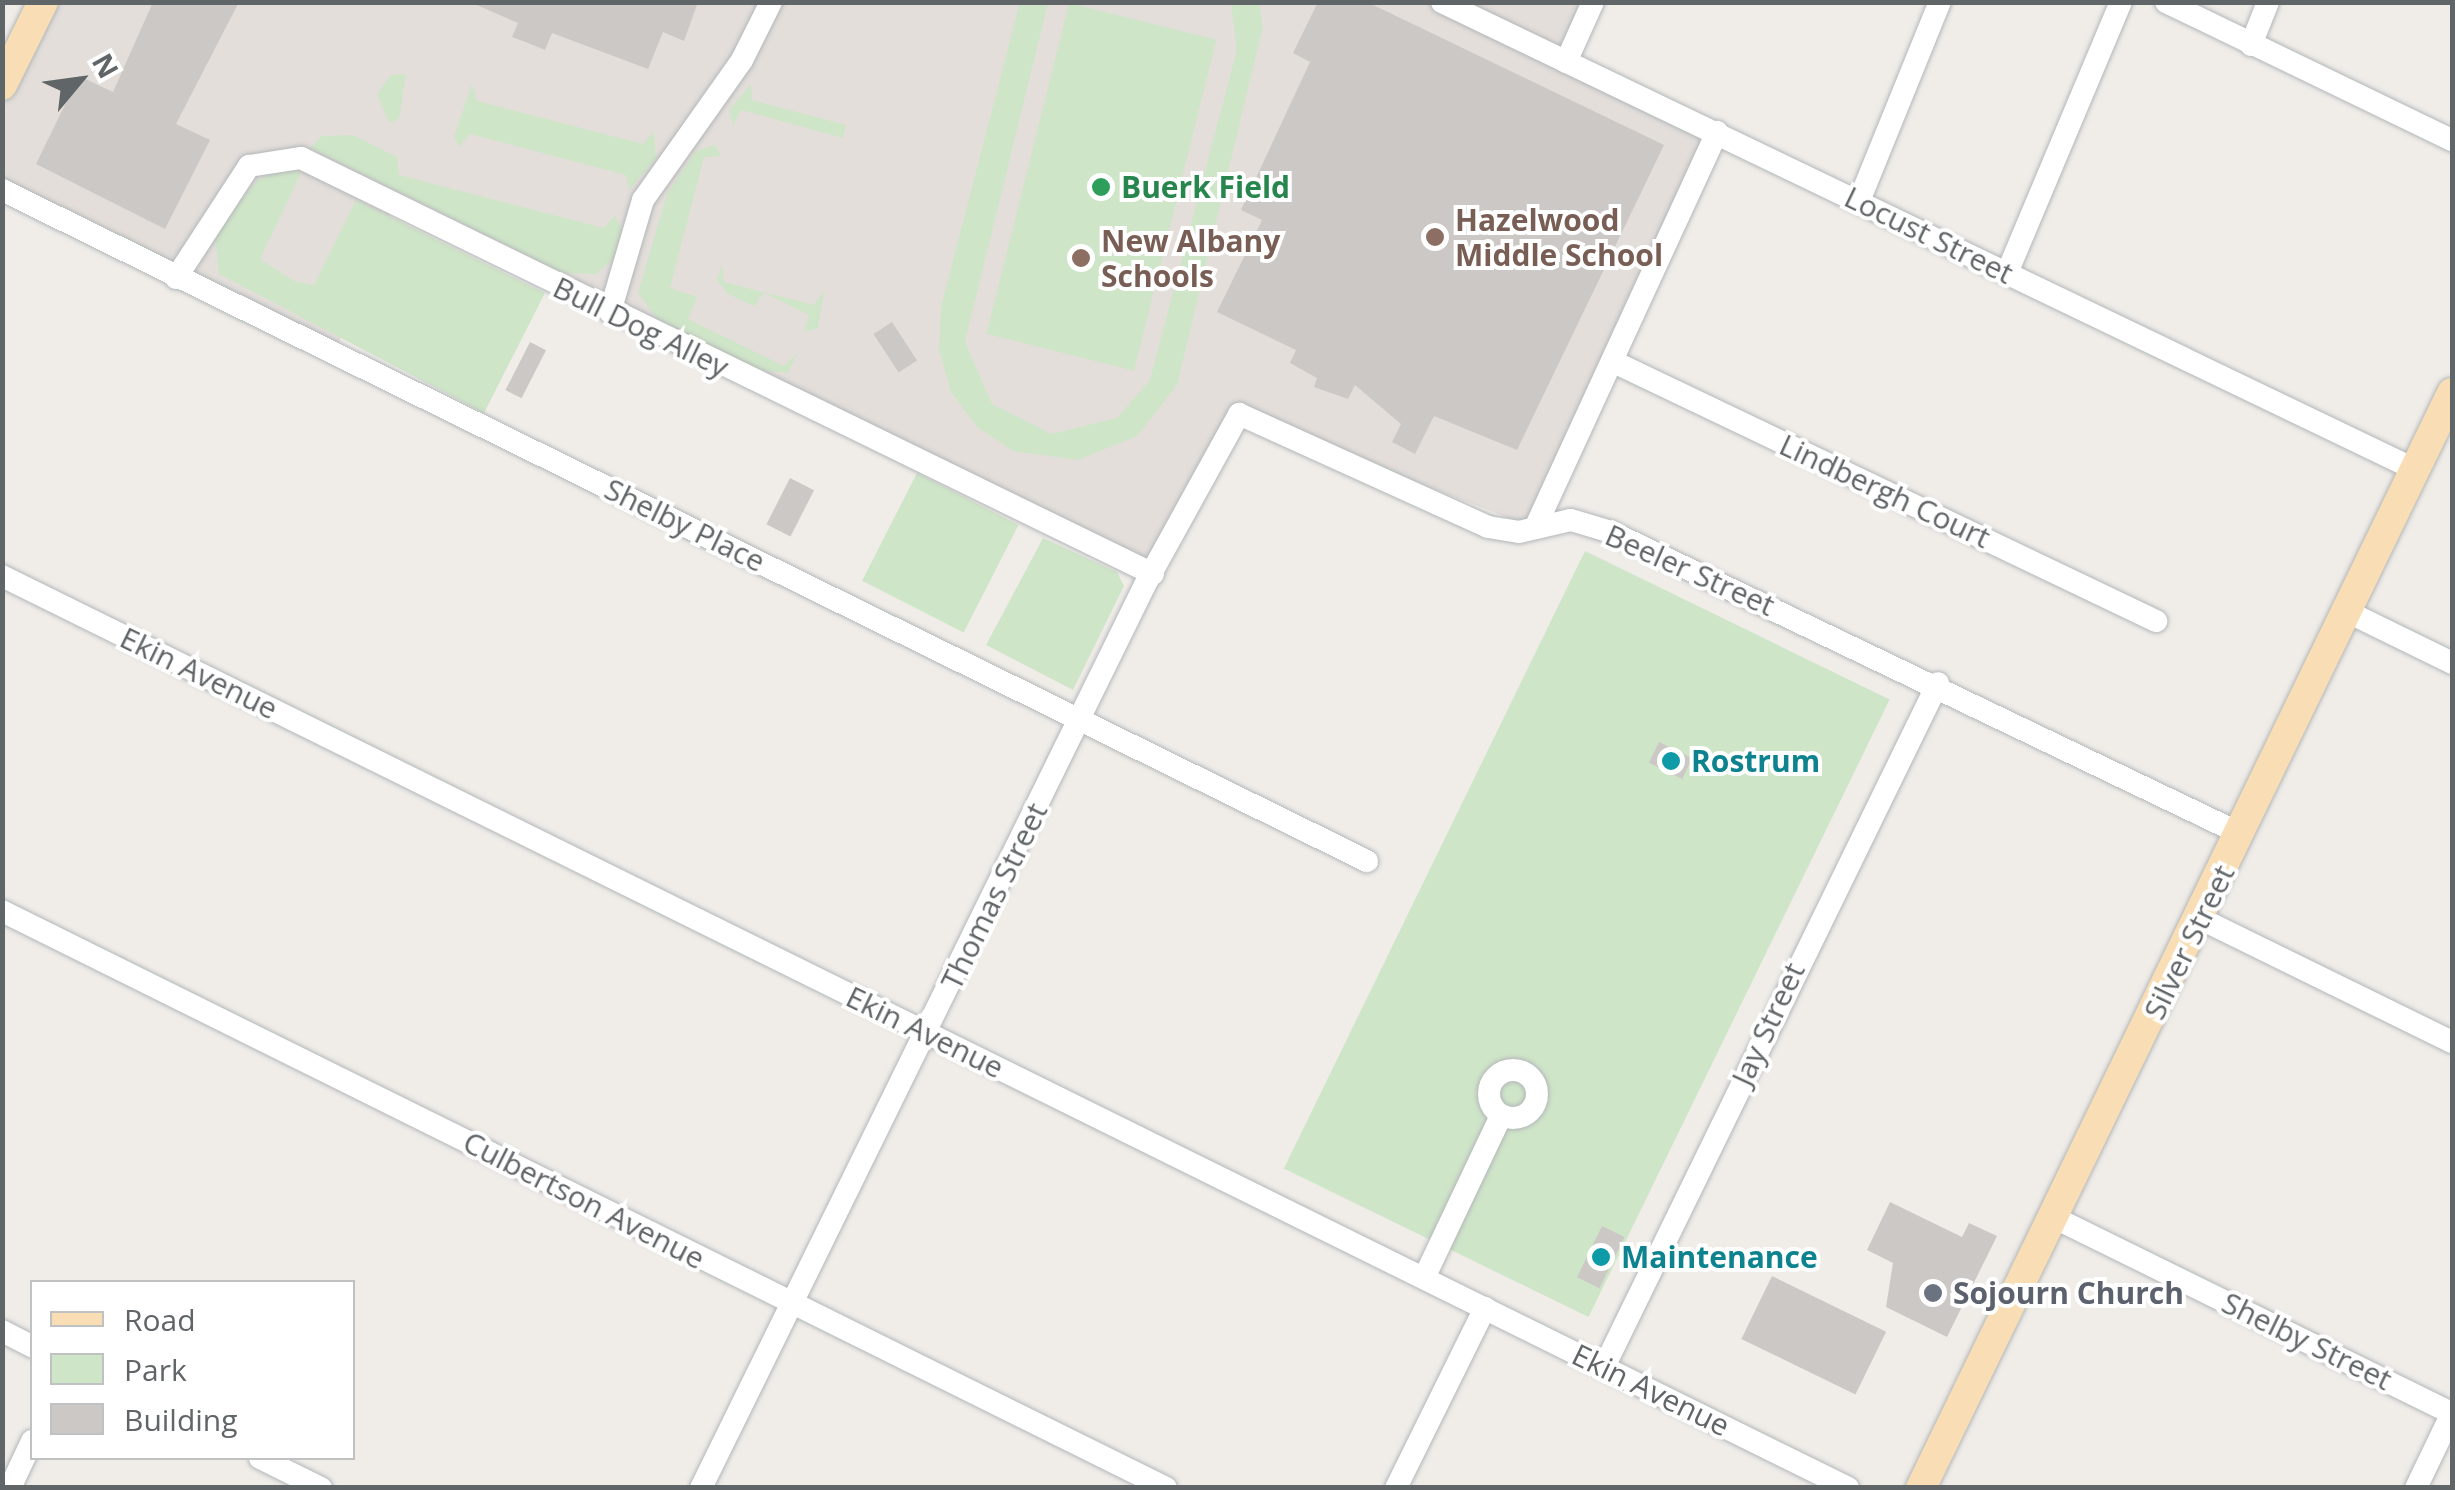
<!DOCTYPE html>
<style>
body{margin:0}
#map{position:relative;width:2455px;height:1490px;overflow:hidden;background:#f0ede9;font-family:"Open Sans",sans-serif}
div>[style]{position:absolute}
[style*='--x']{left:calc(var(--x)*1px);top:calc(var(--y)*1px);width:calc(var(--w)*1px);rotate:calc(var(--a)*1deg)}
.education>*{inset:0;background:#e3deda}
.green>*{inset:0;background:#cfe5c8;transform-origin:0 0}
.building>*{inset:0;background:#ccc8c5;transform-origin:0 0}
.roads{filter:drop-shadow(0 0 2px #b3b7b9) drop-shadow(0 0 2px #b3b7b9)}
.minor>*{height:22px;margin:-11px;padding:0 11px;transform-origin:11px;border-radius:11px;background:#fff}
.minor>.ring{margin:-11px;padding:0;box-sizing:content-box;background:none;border:22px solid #fff;border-radius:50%}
.major>*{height:30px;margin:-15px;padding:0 15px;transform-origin:15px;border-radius:15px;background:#f9deb5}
.dots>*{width:28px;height:28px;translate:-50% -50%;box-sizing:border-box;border:5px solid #fff;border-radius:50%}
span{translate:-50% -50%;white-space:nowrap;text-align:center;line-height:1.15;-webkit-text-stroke:8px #fff;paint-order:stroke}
.leisure-label{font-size:30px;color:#27864d;font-weight:700}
.left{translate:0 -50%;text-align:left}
.education-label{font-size:30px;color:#785e54;font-weight:700}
.street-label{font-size:30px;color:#606567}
.culture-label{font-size:30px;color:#0d838f;font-weight:700}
.worship-label{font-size:30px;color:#5b616d;font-weight:700}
.frame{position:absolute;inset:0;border:5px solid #606567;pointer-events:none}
.legend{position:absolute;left:30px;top:1280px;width:325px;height:180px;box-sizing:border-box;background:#fff;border:2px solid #bfc1c2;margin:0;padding:12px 18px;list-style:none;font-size:30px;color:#606567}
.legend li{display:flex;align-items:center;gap:20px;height:50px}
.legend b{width:50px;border:2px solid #bfc1c2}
.north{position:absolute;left:30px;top:30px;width:100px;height:100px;-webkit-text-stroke:8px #fff;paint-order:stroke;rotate:61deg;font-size:28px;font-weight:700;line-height:40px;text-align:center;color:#606567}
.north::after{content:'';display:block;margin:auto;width:35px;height:45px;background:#606567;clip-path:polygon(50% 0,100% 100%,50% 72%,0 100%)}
</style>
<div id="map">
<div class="education">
<i style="clip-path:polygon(1593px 2px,1566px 62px,1717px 132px,1535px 528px,1239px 414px,1153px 574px,394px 206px,334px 354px,3px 190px,2px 87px,44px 3px)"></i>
</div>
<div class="green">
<i style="clip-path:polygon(1020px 2px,1048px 3px,965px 342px,992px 404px,1052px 434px,1117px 418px,1150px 380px,1237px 50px,1231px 3px,1259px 3px,1263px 26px,1177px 385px,1137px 436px,1078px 460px,1013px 451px,977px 427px,951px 392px,939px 350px,941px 307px)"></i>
<i style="left:1069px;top:3px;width:152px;height:341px;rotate:14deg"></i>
<i style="clip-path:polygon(406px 74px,399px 119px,389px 123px,377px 94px,391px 75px)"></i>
<i style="clip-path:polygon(472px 84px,477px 101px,643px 144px,654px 131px,656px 158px,629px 190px,626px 175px,470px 134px,459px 147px,454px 137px)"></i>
<i style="clip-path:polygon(751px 84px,752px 100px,846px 125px,843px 138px,741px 110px,733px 126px,729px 110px)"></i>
<i style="clip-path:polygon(353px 135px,397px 157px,399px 175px,604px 228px,615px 215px,622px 231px,613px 260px,596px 274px,563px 273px,310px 148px,322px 136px)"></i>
<i style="clip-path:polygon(715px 145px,721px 156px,704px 157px,670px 288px,697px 297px,688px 319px,784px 366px,797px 353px,788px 373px,760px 370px,657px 319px,638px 293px,667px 194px,696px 151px)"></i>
<i style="clip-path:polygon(287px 166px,301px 173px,260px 259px,294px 281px,314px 285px,356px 200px,545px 293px,484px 413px,219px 274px,215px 235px,257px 180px)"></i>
<i style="clip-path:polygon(722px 264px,724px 282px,814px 305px,824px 290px,818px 328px,804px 332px,809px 315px,764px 293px,754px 306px,728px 294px,717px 280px)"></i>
<i style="left:917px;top:473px;width:114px;height:121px;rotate:27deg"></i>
<i style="clip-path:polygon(1043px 538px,1117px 572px,1124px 586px,1073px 690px,986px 645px)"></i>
<i style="left:1585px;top:551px;width:339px;height:687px;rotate:26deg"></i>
</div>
<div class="building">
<i style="clip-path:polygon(153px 2px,239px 2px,176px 124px,210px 140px,165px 229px,36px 164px,79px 76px,113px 92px)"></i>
<i style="clip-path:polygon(470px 2px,698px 2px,684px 41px,663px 32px,648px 69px,552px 33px,545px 50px,528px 43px,512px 37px,518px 23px)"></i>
<i style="clip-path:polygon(1318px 2px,1367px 2px,1664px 145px,1517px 450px,1434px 416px,1415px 454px,1392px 442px,1401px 424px,1355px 385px,1348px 399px,1314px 387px,1317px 378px,1290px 363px,1296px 350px,1217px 312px,1262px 220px,1241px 210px,1310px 62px,1293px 53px)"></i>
<i style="left:892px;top:322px;width:46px;height:22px;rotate:57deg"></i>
<i style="left:530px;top:342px;width:18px;height:54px;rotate:27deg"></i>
<i style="left:790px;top:478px;width:27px;height:52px;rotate:27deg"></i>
<i style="left:1659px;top:742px;width:37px;height:23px;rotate:26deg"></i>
<i style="clip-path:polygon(1890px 1202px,1962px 1237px,1969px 1223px,1997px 1236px,1947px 1337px,1886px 1307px,1893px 1263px,1867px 1250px)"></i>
<i style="left:1602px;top:1226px;width:25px;height:57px;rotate:26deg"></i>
<i style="left:1772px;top:1276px;width:127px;height:70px;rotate:26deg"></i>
</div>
<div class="roads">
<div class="minor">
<i style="--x:1442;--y:2;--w:1081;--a:25.66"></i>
<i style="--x:2166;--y:2;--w:318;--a:25.8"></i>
<i style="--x:2251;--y:45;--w:46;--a:-68.4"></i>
<i style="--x:1566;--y:62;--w:66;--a:-65.8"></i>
<i style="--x:2;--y:190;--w:1521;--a:26.18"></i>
<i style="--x:1859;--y:201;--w:215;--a:-67.9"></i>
<i style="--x:2007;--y:273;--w:294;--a:-67.2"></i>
<i style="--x:176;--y:278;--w:134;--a:-56.9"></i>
<i style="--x:249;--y:166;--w:53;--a:-8.7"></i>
<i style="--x:301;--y:158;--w:948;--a:26.02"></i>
<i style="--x:610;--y:312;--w:117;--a:-73.6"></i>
<i style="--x:643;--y:200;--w:171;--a:-54.7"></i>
<i style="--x:742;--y:60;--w:65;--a:-63.4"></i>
<i style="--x:1614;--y:362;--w:601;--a:25.54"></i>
<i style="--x:1535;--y:528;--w:436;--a:-65.3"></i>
<i style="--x:2;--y:576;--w:2059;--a:26.29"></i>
<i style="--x:2350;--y:613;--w:114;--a:26.1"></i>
<i style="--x:2;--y:911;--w:1299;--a:26.37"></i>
<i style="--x:2201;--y:919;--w:280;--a:26.1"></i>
<i class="ring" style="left:1489px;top:1070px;width:26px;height:26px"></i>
<i style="--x:2053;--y:1217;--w:445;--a:26.2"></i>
<i style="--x:1424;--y:1278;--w:179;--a:-64.6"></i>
<i style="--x:2;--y:1331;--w:34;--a:27"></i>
<i style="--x:1604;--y:1367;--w:761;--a:-63.97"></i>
<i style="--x:260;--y:1458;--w:68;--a:26.2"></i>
<i style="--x:10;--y:1488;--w:52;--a:-64.9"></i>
<i style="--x:701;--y:1488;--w:1011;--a:-63.82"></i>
<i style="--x:1147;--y:581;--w:191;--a:-61.1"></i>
<i style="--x:1239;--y:414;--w:273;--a:24.4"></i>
<i style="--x:1488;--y:527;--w:31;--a:9"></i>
<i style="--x:1519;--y:532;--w:53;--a:-13"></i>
<i style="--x:1571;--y:520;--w:42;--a:16.7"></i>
<i style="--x:1611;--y:532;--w:699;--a:25.61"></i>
<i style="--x:1396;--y:1488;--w:201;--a:-63.7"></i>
<i style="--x:2416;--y:1488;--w:83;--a:-64.4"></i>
</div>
<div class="major">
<i style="--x:2;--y:85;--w:93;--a:-63.7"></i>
<i style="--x:1921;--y:1488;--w:1217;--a:-64.13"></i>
</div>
</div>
<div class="dots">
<i style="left:1101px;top:187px;background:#2e9e5b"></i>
<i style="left:1435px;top:237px;background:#8d6e63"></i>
<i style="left:1081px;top:258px;background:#8d6e63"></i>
<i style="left:1671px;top:761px;background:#0f9aa8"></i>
<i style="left:1601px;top:1257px;background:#0f9aa8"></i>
<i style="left:1933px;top:1293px;background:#6b7280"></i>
</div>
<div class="leisure-label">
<span class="left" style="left:1121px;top:187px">Buerk Field</span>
</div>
<div class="education-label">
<span class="left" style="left:1455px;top:237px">Hazelwood<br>Middle School</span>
<span class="left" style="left:1101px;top:258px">New Albany<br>Schools</span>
</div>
<div class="street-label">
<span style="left:1929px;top:235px;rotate:26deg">Locust Street</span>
<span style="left:641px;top:327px;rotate:26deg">Bull Dog Alley</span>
<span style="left:1885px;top:491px;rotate:25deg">Lindbergh Court</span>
<span style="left:685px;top:525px;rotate:26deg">Shelby Place</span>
<span style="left:1690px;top:570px;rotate:24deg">Beeler Street</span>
<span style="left:199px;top:673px;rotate:26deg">Ekin Avenue</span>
<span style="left:994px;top:896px;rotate:-64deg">Thomas Street</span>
<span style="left:2189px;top:942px;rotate:-64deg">Silver Street</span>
<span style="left:1768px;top:1024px;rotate:-65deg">Jay Street</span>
<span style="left:925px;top:1032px;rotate:26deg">Ekin Avenue</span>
<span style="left:584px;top:1200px;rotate:27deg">Culbertson Avenue</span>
<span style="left:2307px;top:1341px;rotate:26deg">Shelby Street</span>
<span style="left:1651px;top:1390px;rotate:26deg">Ekin Avenue</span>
</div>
<div class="culture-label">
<span class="left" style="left:1691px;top:761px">Rostrum</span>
<span class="left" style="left:1621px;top:1257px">Maintenance</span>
</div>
<div class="worship-label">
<span class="left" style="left:1953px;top:1293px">Sojourn Church</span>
</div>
<div class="frame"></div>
<ul class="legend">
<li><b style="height:12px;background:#f9deb5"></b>Road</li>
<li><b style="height:28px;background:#cfe5c8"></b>Park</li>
<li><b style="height:28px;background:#ccc8c5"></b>Building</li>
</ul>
<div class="north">N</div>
</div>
